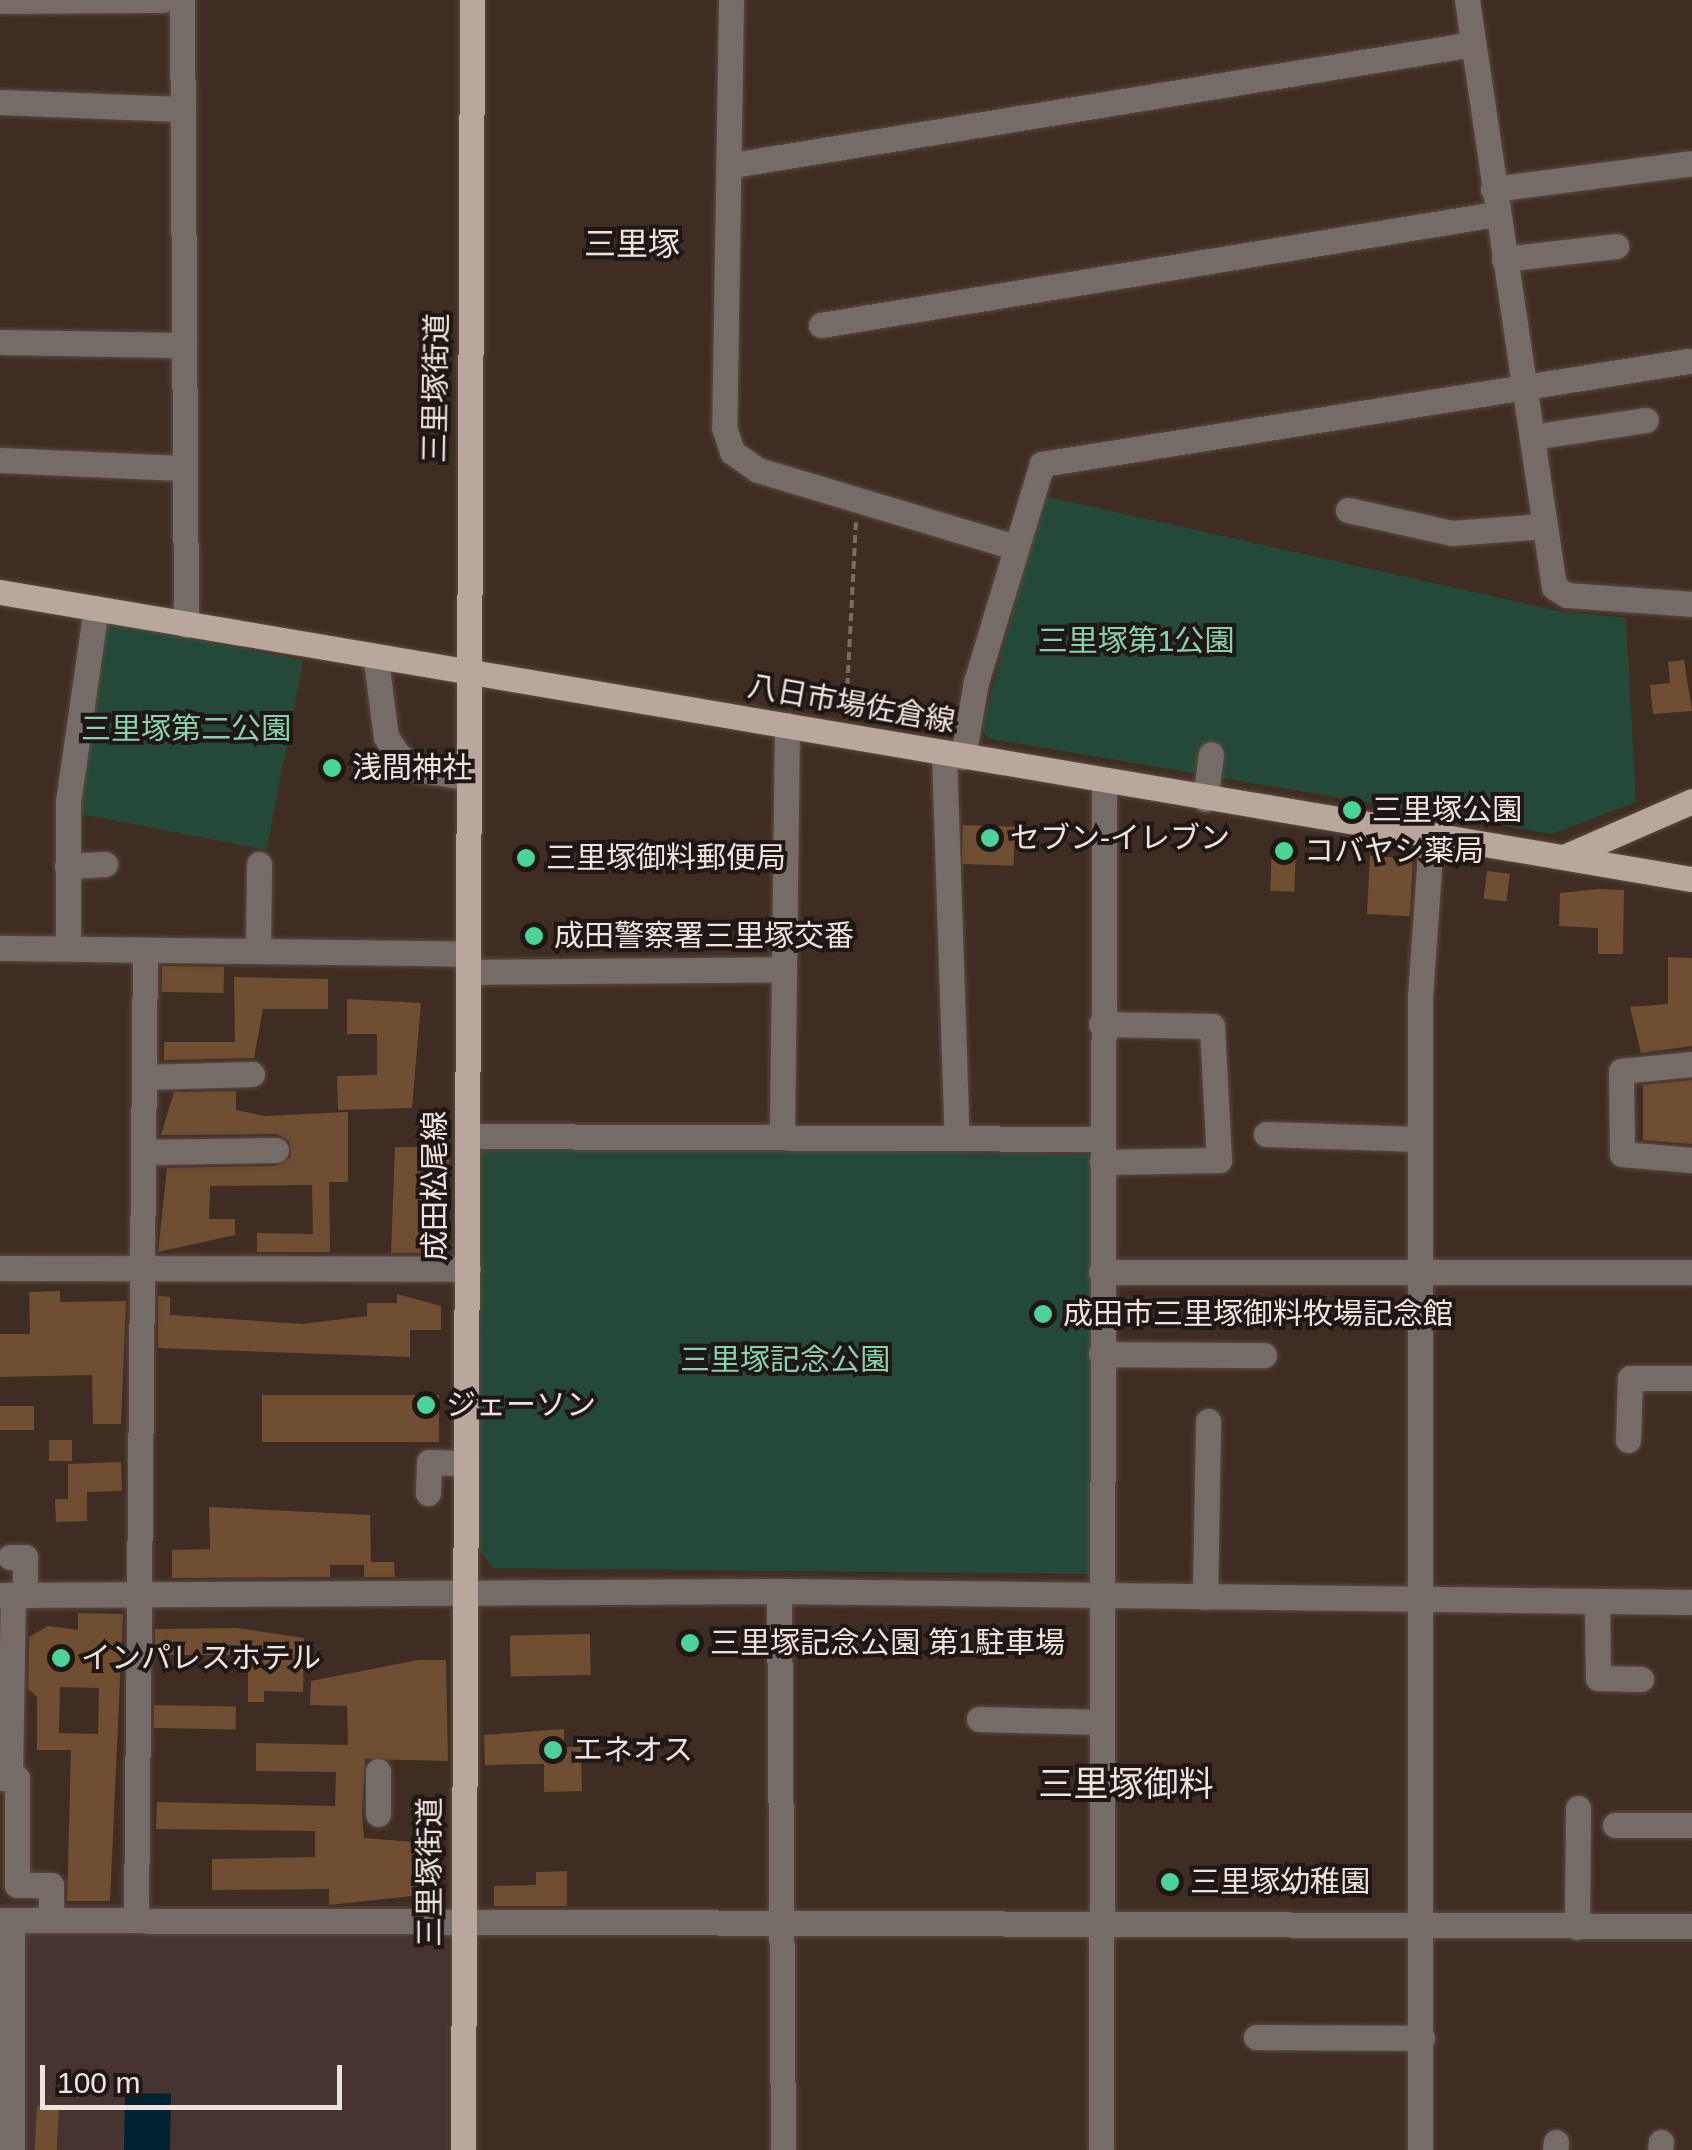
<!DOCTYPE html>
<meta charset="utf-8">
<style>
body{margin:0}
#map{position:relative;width:1692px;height:2150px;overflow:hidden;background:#3f2d23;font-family:Helvetica,"Noto Sans JP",sans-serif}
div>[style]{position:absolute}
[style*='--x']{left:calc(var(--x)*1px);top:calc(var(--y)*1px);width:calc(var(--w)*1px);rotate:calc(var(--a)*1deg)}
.education>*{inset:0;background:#473330;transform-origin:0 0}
.green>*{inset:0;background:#244938;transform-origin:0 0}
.water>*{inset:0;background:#002231;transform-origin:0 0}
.building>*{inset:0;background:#6f4e31;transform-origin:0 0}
.path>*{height:4px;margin-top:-2px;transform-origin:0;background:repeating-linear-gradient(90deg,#7c6c63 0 8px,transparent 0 13px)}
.roads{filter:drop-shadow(0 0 2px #5b4a41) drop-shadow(0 0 2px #5b4a41)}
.minor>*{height:25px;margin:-12.5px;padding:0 12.5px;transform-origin:12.5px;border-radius:12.5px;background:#766c67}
.major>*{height:25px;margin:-12.5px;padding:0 12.5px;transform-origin:12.5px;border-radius:12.5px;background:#b9a69c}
.dots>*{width:28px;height:28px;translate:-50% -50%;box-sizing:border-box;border:5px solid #1f1713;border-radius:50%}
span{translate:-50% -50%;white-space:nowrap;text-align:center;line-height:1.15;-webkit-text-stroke:8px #1f1713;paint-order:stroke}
.street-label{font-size:30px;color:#efe3dd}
.park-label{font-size:30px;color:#89d2ad}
.poi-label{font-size:30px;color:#efe3dd}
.left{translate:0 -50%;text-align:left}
.neighbourhood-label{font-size:32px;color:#efe3dd}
.quarter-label{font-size:35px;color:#efe3dd}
.scale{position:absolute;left:40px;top:2065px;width:302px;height:45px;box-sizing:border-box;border:5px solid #efe3dd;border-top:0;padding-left:12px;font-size:30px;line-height:35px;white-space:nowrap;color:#efe3dd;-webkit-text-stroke:8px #1f1713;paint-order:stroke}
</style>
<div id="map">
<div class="education">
<i style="left:27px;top:1932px;width:421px;height:218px"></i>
</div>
<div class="green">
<i style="clip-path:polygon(1044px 496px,1558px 611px,1626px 618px,1636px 802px,1552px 834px,987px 738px,982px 727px)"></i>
<i style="left:105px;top:622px;width:202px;height:193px;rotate:11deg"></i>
<i style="clip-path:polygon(481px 1145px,1091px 1155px,1091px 1574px,493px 1568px,479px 1550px)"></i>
</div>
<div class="water">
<i style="left:125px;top:2093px;width:46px;height:57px;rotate:1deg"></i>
</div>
<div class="building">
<i style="clip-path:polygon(1684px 660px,1692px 711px,1653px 714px,1650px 685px,1670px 683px,1668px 662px)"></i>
<i style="left:963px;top:825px;width:52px;height:39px;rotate:2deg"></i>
<i style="left:1272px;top:844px;width:24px;height:47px;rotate:2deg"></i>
<i style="left:1370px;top:856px;width:43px;height:58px;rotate:3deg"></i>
<i style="left:1487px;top:871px;width:23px;height:28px;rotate:7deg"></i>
<i style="clip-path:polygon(1599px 889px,1624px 890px,1623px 954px,1598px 954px,1598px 928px,1559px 926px,1560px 893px)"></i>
<i style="clip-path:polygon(1668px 957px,1692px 958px,1692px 1046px,1641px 1053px,1630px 1007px,1668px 1004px)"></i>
<i style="left:162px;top:966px;width:62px;height:26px;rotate:1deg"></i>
<i style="clip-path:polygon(234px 977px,328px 979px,328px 1009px,263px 1009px,254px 1058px,164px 1060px,164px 1042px,235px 1042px)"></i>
<i style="clip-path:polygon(347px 999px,421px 1003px,412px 1108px,338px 1110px,337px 1076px,377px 1075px,377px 1034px,347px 1034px)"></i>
<i style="clip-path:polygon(1692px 1080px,1692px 1144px,1643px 1140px,1643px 1085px)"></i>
<i style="clip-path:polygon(236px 1091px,236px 1110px,265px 1116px,348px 1112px,348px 1182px,329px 1182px,330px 1252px,257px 1252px,257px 1233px,313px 1234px,312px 1185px,210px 1186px,209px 1219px,235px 1219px,235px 1235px,158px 1252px,167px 1168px,276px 1166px,291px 1157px,289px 1141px,277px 1134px,161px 1135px,174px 1092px)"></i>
<i style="clip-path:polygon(395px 1147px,449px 1147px,449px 1182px,433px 1182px,432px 1253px,391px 1253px)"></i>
<i style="clip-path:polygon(60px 1291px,60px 1302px,126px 1301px,121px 1424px,93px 1424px,92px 1375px,0 1377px,0 1334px,30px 1334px,29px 1292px)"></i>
<i style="clip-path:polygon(397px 1294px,441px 1306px,441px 1330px,410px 1330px,410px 1357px,158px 1348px,158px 1296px,170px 1297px,170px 1315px,302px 1324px,367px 1316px,367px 1303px,397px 1303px)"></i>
<i style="left:262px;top:1395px;width:177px;height:47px"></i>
<i style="left:34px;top:1406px;width:24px;height:34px;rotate:90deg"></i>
<i style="left:49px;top:1440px;width:23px;height:21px"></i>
<i style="clip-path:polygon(121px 1462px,122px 1491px,87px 1492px,87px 1521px,56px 1522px,55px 1499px,68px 1499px,68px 1464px)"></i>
<i style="clip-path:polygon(209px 1507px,370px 1515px,371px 1562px,394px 1562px,395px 1577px,364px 1577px,364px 1565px,330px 1565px,330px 1577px,172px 1578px,172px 1550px,210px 1549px)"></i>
<i style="clip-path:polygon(evenodd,78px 1613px,123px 1614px,110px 1901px,67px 1901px,71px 1750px,37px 1750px,37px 1697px,28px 1689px,29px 1637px,48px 1626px,78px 1630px,78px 1613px,60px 1687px,99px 1688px,98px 1734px,59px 1733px,60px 1687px)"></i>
<i style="clip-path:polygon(237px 1628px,304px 1638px,303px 1692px,264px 1691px,264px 1702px,248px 1702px,248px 1655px,155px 1655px,155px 1629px)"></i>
<i style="left:590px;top:1634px;width:41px;height:80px;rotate:89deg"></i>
<i style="clip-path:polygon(418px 1660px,446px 1660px,448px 1761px,365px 1759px,362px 1814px,364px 1838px,439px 1844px,440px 1893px,329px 1905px,329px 1889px,212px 1890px,212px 1859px,315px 1857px,315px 1831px,156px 1829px,157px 1802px,335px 1806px,336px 1772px,256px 1771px,256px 1743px,348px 1745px,347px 1706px,310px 1705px,311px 1681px)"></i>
<i style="left:154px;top:1705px;width:82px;height:23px;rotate:1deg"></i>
<i style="clip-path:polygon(564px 1729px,564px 1747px,581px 1747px,582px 1791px,544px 1792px,544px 1764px,485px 1765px,484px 1735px)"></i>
<i style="clip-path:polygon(567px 1871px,567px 1906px,494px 1906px,494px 1886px,536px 1885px,536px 1872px)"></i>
<i style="left:37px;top:2106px;width:22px;height:44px;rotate:3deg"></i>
</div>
<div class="path">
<i style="--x:846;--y:712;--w:190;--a:-87"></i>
</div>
<div class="roads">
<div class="minor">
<i style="--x:182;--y:0;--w:625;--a:89.63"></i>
<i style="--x:731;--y:0;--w:427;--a:90.9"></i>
<i style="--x:724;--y:427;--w:26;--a:72"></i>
<i style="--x:732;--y:452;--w:32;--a:35"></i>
<i style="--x:758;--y:470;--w:268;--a:16.7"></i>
<i style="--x:1467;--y:0;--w:593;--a:81.57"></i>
<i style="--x:1554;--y:587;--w:15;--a:32"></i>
<i style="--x:1567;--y:595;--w:125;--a:4.1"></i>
<i style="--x:0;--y:1;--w:162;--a:-0.4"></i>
<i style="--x:0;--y:102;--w:180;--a:2.2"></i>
<i style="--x:732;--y:165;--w:751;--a:-9.27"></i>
<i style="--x:1493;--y:189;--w:201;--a:-7.4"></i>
<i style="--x:1504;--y:259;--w:113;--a:-6.6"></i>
<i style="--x:821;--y:325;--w:684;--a:-9.34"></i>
<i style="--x:0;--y:342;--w:179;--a:1"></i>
<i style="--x:1532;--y:437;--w:115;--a:-8.5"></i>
<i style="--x:0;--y:460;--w:180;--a:2.5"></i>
<i style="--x:1348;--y:510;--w:107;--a:12.5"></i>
<i style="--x:1452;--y:533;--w:93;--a:-4.3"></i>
<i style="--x:376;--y:661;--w:77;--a:82.5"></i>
<i style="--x:386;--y:737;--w:22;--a:56"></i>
<i style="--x:398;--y:755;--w:26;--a:36"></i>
<i style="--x:419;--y:770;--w:48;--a:8.5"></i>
<i style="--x:944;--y:754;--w:382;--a:88.1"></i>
<i style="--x:963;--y:757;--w:76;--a:-80.2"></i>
<i style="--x:976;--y:682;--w:228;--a:-73.2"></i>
<i style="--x:1042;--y:464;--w:654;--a:-9.06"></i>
<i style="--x:1205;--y:799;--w:45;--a:-82.4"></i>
<i style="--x:67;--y:866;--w:38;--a:-3"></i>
<i style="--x:0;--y:948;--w:468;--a:0.7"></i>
<i style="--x:68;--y:948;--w:146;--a:-90"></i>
<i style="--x:68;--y:802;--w:196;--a:-81.8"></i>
<i style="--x:258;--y:951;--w:87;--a:-89.3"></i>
<i style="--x:468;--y:972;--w:314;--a:-0.5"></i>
<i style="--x:1101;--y:1024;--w:111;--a:1"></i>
<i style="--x:1212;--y:1026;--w:134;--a:87"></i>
<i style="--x:1219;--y:1160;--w:117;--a:179"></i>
<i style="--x:1692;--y:1064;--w:71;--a:174.4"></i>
<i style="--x:1621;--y:1071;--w:83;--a:89.3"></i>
<i style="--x:1622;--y:1154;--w:70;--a:4.9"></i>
<i style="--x:144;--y:1077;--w:108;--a:-1.6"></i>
<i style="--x:782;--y:1132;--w:407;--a:-89.3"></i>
<i style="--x:1266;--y:1134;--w:154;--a:1.9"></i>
<i style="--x:467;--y:1136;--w:634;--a:0.27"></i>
<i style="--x:143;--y:1152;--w:133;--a:-0.9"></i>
<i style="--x:0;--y:1268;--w:468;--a:0.1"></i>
<i style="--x:1101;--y:1272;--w:591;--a:0"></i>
<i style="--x:1101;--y:1354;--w:163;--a:0.4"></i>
<i style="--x:1628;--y:1440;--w:62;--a:-88.2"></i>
<i style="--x:1630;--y:1378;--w:62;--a:0"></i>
<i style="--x:428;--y:1493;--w:31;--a:-88"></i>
<i style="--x:429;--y:1462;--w:37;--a:2"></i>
<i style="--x:10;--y:1557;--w:15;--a:0"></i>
<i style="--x:25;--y:1557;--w:38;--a:90"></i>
<i style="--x:779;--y:1591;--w:559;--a:89.59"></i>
<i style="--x:0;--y:1595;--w:779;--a:-0.29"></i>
<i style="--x:779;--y:1591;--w:913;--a:0.69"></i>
<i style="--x:1205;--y:1597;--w:176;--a:-89"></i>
<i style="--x:1597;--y:1601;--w:77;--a:89.3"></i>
<i style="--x:1598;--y:1678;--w:43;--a:1.3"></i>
<i style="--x:979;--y:1719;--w:121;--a:1.4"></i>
<i style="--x:0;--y:1778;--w:17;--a:0"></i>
<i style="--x:17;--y:1778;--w:107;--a:90"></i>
<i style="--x:17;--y:1885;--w:34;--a:0"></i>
<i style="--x:51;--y:1885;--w:34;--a:90"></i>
<i style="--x:10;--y:1778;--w:183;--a:-89.1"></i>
<i style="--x:378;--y:1814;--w:43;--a:-90"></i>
<i style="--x:1615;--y:1825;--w:77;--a:0"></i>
<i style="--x:0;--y:1920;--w:1692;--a:0.2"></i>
<i style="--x:12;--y:1920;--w:230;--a:90"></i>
<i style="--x:136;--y:1920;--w:970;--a:-89.47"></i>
<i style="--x:1577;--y:1927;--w:119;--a:-89.5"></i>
<i style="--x:1256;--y:2037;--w:166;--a:0.3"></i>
<i style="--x:1101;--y:2150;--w:1368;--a:-89.87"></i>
<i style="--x:1420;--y:2150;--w:1153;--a:-90"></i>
<i style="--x:1420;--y:997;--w:158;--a:-86"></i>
<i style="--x:1555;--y:2150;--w:8;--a:-83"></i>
<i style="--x:1660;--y:2150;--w:8;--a:-83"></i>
</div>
<div class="major">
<i style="--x:0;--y:592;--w:1716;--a:9.63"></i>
<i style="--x:1564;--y:857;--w:140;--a:-23.6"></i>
<i style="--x:463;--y:2150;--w:2150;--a:-89.76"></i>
</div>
</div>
<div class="dots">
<i style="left:332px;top:768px;background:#4dd39a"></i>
<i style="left:1352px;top:810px;background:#4dd39a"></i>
<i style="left:990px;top:838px;background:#4dd39a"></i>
<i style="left:1284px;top:851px;background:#4dd39a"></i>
<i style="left:526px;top:858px;background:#4dd39a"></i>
<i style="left:534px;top:936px;background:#4dd39a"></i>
<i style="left:1043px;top:1314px;background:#4dd39a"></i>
<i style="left:426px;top:1405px;background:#4dd39a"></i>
<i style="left:690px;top:1643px;background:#4dd39a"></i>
<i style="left:61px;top:1658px;background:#4dd39a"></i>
<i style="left:553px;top:1750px;background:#4dd39a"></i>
<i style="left:1170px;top:1882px;background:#4dd39a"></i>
</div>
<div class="street-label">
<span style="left:436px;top:388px;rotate:-89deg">三里塚街道</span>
<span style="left:851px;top:704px;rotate:10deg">八日市場佐倉線</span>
<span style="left:435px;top:1186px;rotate:-90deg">成田松尾線</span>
<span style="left:430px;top:1872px;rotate:-90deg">三里塚街道</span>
</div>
<div class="park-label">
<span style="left:1136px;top:641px">三里塚第1公園</span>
<span style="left:186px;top:729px">三里塚第二公園</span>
<span style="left:785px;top:1360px">三里塚記念公園</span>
</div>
<div class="poi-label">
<span class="left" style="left:352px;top:768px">浅間神社</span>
<span class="left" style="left:1372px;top:810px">三里塚公園</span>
<span class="left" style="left:1010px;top:838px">セブン-イレブン</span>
<span class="left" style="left:1304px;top:851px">コバヤシ薬局</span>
<span class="left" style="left:546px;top:858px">三里塚御料郵便局</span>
<span class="left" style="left:554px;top:936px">成田警察署三里塚交番</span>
<span class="left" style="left:1063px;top:1314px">成田市三里塚御料牧場記念館</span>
<span class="left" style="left:446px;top:1405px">ジェーソン</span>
<span class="left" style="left:710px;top:1643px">三里塚記念公園 第1駐車場</span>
<span class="left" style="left:81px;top:1658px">インパレスホテル</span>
<span class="left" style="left:573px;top:1750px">エネオス</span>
<span class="left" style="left:1190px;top:1882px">三里塚幼稚園</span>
</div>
<div class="neighbourhood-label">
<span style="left:632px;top:244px">三里塚</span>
</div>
<div class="quarter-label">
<span style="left:1126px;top:1784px">三里塚御料</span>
</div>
<div class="scale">100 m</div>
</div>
